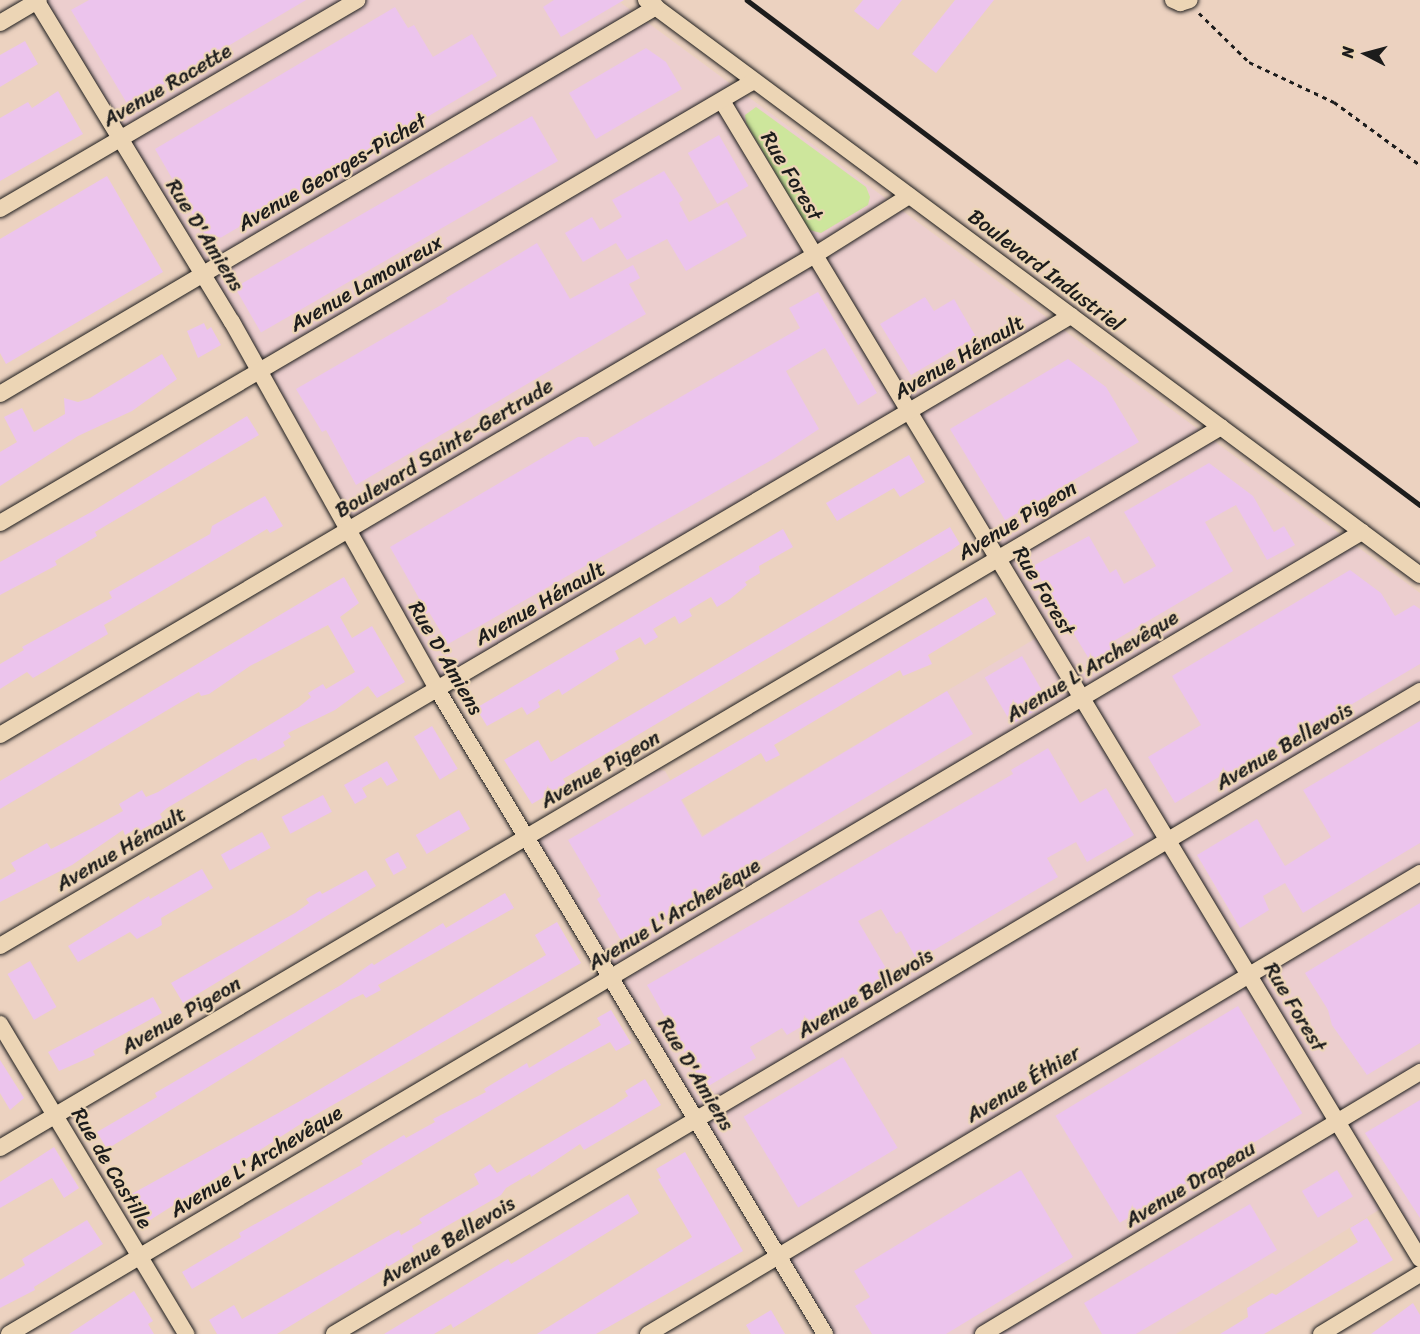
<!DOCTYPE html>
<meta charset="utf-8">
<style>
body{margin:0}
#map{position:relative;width:1420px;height:1334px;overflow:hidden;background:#ecd2c0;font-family:Sriracha,sans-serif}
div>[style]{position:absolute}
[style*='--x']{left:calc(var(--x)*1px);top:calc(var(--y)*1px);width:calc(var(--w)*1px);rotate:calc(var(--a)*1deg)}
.built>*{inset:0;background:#eccece}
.green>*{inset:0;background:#cde69c}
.building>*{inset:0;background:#ecc4ed;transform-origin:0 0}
.path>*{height:3px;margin-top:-1.5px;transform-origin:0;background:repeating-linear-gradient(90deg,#1c1c1c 0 4.5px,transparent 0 9px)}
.roads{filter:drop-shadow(0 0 2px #1c1c1c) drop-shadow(0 0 2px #1c1c1c)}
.minor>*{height:16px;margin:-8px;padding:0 8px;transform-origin:8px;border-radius:8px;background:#ecd5b5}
.rail>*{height:4.5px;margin:-2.25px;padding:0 2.25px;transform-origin:2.25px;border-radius:2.25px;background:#1c1c1c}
span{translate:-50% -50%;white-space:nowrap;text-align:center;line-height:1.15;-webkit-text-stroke:4.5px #ecd5b5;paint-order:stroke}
.street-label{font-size:21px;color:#1c1c1c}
.north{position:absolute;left:1336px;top:24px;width:60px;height:60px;-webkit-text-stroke:4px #ecd5b5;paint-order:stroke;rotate:276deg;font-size:16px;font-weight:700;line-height:24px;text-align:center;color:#1c1c1c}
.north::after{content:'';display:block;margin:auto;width:21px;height:27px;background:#1c1c1c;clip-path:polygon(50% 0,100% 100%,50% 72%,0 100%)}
</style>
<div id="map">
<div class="built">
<i style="clip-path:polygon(36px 0,617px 0,1420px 593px,1420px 1259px,1387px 1205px,1176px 1334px,825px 1334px,527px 838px,650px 767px,665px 771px,703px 835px,1043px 634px,910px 412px,437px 689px)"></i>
</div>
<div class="green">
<i style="clip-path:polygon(756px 107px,866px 187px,870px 197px,868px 205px,821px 233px,809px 230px,746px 123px,745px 115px)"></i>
</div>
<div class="building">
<i style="clip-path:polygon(89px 0,306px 0,128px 105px,71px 10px)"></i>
<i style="clip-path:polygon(554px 0,624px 0,561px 37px,543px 7px)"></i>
<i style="clip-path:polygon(863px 0,902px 0,878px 30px,854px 11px)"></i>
<i style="clip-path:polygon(955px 0,994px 0,936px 73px,912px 54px)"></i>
<i style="clip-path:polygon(395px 7px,408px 28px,414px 25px,433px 57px,472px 34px,497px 76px,210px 244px,155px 149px)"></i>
<i style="clip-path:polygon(25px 41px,38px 64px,0 87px,0 55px)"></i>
<i style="clip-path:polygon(646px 48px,666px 62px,682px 89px,596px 139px,569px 93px)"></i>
<i style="clip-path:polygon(58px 91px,83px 134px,0 181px,0 118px,28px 102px,32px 108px)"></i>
<i style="left:532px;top:116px;width:52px;height:343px;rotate:60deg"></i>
<i style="left:719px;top:135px;width:59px;height:36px;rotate:60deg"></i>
<i style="clip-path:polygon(664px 171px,683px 200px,679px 203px,689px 222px,727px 202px,747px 236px,686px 271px,667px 239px,627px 260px,616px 243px,583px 262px,565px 233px,592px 217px,600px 230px,622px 217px,612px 200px)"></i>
<i style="clip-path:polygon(107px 176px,163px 272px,6px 364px,0 353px,0 239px)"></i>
<i style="clip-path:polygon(537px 243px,570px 299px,633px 265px,640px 278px,629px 284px,646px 314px,356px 485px,326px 430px,322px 432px,296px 389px,448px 301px,446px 298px)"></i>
<i style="clip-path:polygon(818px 292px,877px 393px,858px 405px,825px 348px,786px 371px,819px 429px,775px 458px,448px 644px,429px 612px,424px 615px,416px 602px,420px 600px,390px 547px,578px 437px,588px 437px,594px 447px,800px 328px,789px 308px)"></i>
<i style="clip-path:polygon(925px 297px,934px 311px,954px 299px,976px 337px,911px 375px,880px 324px)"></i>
<i style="clip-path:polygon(204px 323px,207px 330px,211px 327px,221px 345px,198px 358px,187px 331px)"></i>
<i style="clip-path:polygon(162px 354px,177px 379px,132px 411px,78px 436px,0 486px,0 452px,17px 442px,4px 417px,22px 408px,34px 432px,65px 414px,64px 398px,78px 402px,90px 398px)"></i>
<i style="clip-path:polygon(1068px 359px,1106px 387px,1139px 442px,1005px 520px,950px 429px)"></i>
<i style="clip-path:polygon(247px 416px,259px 435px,95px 532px,97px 536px,55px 561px,57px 565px,0 595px,0 562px,93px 511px)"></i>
<i style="clip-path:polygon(909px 455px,925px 482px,900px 497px,894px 488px,837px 521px,826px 503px)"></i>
<i style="clip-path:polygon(1209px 463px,1253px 496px,1274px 532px,1284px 526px,1295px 545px,1267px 560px,1236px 505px,1205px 522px,1233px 571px,1112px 642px,1117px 649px,1092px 664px,1033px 566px,1089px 536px,1110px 573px,1116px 569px,1124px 584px,1156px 566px,1124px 512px)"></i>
<i style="clip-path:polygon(265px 496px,283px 526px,270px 533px,267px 529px,104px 625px,108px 634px,33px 678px,27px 672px,0 689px,0 664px,24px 650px,22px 647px,112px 598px,109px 592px,210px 534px,212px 526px)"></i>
<i style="clip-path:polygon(950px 527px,960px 544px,950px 551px,563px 779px,566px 784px,532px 804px,504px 760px,538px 740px,551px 762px)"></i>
<i style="clip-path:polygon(783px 529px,793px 547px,759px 566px,760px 573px,745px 582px,747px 585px,730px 599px,717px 607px,711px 597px,689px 610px,692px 616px,679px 624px,675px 616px,653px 629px,658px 637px,645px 645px,640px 637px,615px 651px,619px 659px,562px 695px,559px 689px,538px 702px,540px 707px,527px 715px,522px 707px,487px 726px,476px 708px)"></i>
<i style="clip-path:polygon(1350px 570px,1381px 593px,1395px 616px,1414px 605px,1420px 609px,1420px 664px,1232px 775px,1229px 771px,1175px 803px,1148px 757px,1201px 725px,1172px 676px)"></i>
<i style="clip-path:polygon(344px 577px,359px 603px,340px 617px,352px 638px,372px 626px,405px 682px,377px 698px,368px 686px,335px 710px,288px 733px,291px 737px,283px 742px,285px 746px,258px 761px,256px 758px,247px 761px,167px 808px,160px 814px,162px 818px,136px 833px,134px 830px,125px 835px,123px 830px,72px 865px,0 902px,0 880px,16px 871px,11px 863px,47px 843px,51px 849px,94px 827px,123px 811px,119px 804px,142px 790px,146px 797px,158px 792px,299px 707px,311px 697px,308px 693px,323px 684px,326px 689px,355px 672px,328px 625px,250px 666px,209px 694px,201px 696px,199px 692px,176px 705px,0 809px,0 781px)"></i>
<i style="clip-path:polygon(986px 597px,996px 614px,928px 655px,932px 664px,903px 676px,900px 670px,774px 745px,780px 755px,766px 762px,761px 753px,681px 800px,702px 837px,947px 691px,973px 734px,622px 942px,597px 899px,601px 896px,568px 840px)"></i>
<i style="left:1022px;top:656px;width:54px;height:43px;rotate:60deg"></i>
<i style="clip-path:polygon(1420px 721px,1420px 843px,1303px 913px,1285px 883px,1263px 896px,1269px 910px,1240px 928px,1197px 855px,1257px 819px,1285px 866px,1331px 837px,1303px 790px)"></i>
<i style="left:432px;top:726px;width:50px;height:21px;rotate:59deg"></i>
<i style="clip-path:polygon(1048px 748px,1080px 803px,1106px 788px,1134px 835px,1087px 862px,1076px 842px,1047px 858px,1058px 877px,917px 960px,901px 931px,896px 934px,881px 909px,858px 921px,890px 975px,787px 1035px,782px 1028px,750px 1047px,756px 1058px,705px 1088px,647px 985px,1013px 774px,1011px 770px)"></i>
<i style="clip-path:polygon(387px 761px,398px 780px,387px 786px,381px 777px,362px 788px,367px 797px,355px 804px,344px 785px)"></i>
<i style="left:323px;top:795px;width:19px;height:47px;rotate:62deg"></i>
<i style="left:459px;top:810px;width:22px;height:50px;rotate:60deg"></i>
<i style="left:262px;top:832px;width:18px;height:47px;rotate:61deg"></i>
<i style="left:398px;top:852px;width:18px;height:15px;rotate:61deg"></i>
<i style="clip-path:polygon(202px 869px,213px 888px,161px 918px,162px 925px,137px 939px,130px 932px,78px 962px,68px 946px,149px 896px,150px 899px)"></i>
<i style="clip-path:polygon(366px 870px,376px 886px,183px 1003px,171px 983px,295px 913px,309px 903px,306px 899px,320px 891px,322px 894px)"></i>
<i style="clip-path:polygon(505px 893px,514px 908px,378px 985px,381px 990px,366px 998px,363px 994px,350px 1000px,107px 1149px,97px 1132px,157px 1097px,155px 1093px,341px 985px,372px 963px,374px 965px,443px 923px,446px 928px)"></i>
<i style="clip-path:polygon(1420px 903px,1420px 1043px,1367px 1075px,1332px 1025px,1328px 1010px,1305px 973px)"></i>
<i style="clip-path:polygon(557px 922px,581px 963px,310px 1118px,144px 1224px,128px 1196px,300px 1101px,546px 955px,535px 935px)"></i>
<i style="left:30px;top:961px;width:53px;height:26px;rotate:60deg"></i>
<i style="clip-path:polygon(153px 997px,162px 1013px,93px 1051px,95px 1055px,59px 1071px,48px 1052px)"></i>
<i style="left:1238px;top:1006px;width:125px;height:213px;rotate:59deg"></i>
<i style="clip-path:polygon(611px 1010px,631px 1043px,616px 1051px,610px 1042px,557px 1071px,192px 1289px,182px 1272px,241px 1237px,239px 1233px,363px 1164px,361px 1161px,404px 1135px,406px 1138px,435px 1122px,433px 1119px,486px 1092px,484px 1089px,527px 1063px,529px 1068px,569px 1044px,601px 1025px,597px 1018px)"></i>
<i style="left:843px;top:1057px;width:106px;height:116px;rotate:59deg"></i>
<i style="clip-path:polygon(0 1060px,24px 1098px,10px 1110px,0 1093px)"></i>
<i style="clip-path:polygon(645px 1079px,661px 1105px,584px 1150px,580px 1144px,531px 1177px,530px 1174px,506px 1188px,501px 1195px,412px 1246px,414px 1251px,277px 1334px,217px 1334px,209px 1320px,234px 1305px,242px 1319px,399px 1230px,401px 1235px,422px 1223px,419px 1219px,479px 1184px,474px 1174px,490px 1164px,497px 1173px,613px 1106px,628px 1096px,625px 1091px)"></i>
<i style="clip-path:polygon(1420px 1100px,1420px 1218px,1365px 1133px)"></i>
<i style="clip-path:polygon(54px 1147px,79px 1188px,64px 1198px,52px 1178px,0 1208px,0 1182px)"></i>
<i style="clip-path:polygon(685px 1152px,743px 1251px,596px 1334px,537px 1334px,692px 1237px,658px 1179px,661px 1178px,656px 1169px)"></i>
<i style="clip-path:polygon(1021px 1170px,1073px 1257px,946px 1334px,872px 1334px,855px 1306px,870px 1297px,854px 1271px)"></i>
<i style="left:1337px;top:1170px;width:31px;height:41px;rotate:59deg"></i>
<i style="clip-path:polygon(628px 1194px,639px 1213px,453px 1328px,451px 1324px,434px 1334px,384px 1334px,508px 1259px,511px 1264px)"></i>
<i style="clip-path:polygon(1250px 1204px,1277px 1250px,1136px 1334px,1102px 1334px,1084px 1303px)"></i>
<i style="clip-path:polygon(1367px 1218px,1393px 1260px,1264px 1334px,1220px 1334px,1248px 1317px,1247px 1308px,1272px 1293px,1276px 1295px,1358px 1242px,1350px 1228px)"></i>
<i style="clip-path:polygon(87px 1220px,103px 1244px,34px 1287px,35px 1290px,0 1308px,0 1280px,25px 1265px,22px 1259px)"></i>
<i style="clip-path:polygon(134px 1291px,153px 1321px,148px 1324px,154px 1334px,69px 1334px)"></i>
<i style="clip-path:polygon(1413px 1303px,1420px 1315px,1420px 1334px,1371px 1334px)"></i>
<i style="clip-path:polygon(771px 1310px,785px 1334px,751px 1334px,746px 1325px)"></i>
</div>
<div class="path">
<i style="--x:1199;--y:13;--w:70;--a:44.4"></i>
<i style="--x:1249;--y:62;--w:94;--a:25.2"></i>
<i style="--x:1334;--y:102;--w:107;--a:36.2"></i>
</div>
<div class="roads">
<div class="minor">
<i style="--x:36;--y:0;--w:377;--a:58.7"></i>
<i style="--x:232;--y:322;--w:420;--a:60.8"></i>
<i style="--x:437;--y:689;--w:753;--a:58.97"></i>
<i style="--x:646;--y:0;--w:964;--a:36.61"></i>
<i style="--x:1173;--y:0;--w:8;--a:23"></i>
<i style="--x:1180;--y:3;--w:10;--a:-17"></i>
<i style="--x:0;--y:23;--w:45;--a:-30.5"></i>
<i style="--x:722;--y:101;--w:1352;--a:58.92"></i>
<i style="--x:0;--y:209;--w:414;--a:-30.3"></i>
<i style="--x:0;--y:394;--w:762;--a:-30.54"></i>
<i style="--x:0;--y:523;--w:874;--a:-30.38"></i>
<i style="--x:0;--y:735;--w:946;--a:-30.5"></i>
<i style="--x:815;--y:255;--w:111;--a:-32.1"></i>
<i style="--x:0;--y:946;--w:1243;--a:-30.47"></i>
<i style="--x:0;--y:1024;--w:362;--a:59"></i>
<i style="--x:0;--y:1148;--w:1418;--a:-30.56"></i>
<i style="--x:9;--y:1334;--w:1573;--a:-30.66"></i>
<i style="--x:334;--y:1334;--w:1262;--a:-30.63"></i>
<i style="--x:648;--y:1334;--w:899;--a:-30.84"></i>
<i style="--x:983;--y:1334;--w:510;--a:-30.94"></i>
<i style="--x:1321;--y:1334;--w:116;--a:-31.2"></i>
</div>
</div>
<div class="rail">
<i style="--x:747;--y:0;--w:841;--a:36.88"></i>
</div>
<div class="street-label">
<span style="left:167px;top:85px;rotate:-30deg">Avenue Racette</span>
<span style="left:332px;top:172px;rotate:-30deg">Avenue Georges-Pichet</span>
<span style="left:792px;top:176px;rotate:59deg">Rue Forest</span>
<span style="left:205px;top:235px;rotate:58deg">Rue D'Amiens</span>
<span style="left:1046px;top:270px;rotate:37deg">Boulevard Industriel</span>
<span style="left:366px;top:283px;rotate:-30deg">Avenue Lamoureux</span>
<span style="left:959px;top:357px;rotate:-30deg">Avenue Hénault</span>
<span style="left:444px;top:448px;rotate:-31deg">Boulevard Sainte-Gertrude</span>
<span style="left:1017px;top:520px;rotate:-31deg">Avenue Pigeon</span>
<span style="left:1044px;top:591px;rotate:59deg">Rue Forest</span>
<span style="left:540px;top:603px;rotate:-30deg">Avenue Hénault</span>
<span style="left:446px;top:658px;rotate:60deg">Rue D'Amiens</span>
<span style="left:1092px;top:666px;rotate:-31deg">Avenue L'Archevêque</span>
<span style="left:1284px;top:746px;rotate:-30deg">Avenue Bellevois</span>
<span style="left:600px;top:769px;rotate:-30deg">Avenue Pigeon</span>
<span style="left:121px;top:849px;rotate:-30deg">Avenue Hénault</span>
<span style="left:674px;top:914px;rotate:-31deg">Avenue L'Archevêque</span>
<span style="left:865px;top:993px;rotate:-31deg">Avenue Bellevois</span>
<span style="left:1295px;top:1007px;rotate:59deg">Rue Forest</span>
<span style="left:181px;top:1015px;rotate:-30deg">Avenue Pigeon</span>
<span style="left:696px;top:1074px;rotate:59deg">Rue D'Amiens</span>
<span style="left:1023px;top:1084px;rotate:-31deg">Avenue Éthier</span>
<span style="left:256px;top:1161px;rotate:-31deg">Avenue L'Archevêque</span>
<span style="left:112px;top:1168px;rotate:59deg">Rue de Castille</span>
<span style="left:1190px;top:1184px;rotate:-31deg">Avenue Drapeau</span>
<span style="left:447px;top:1241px;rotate:-31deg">Avenue Bellevois</span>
</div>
<div class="north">N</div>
</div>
